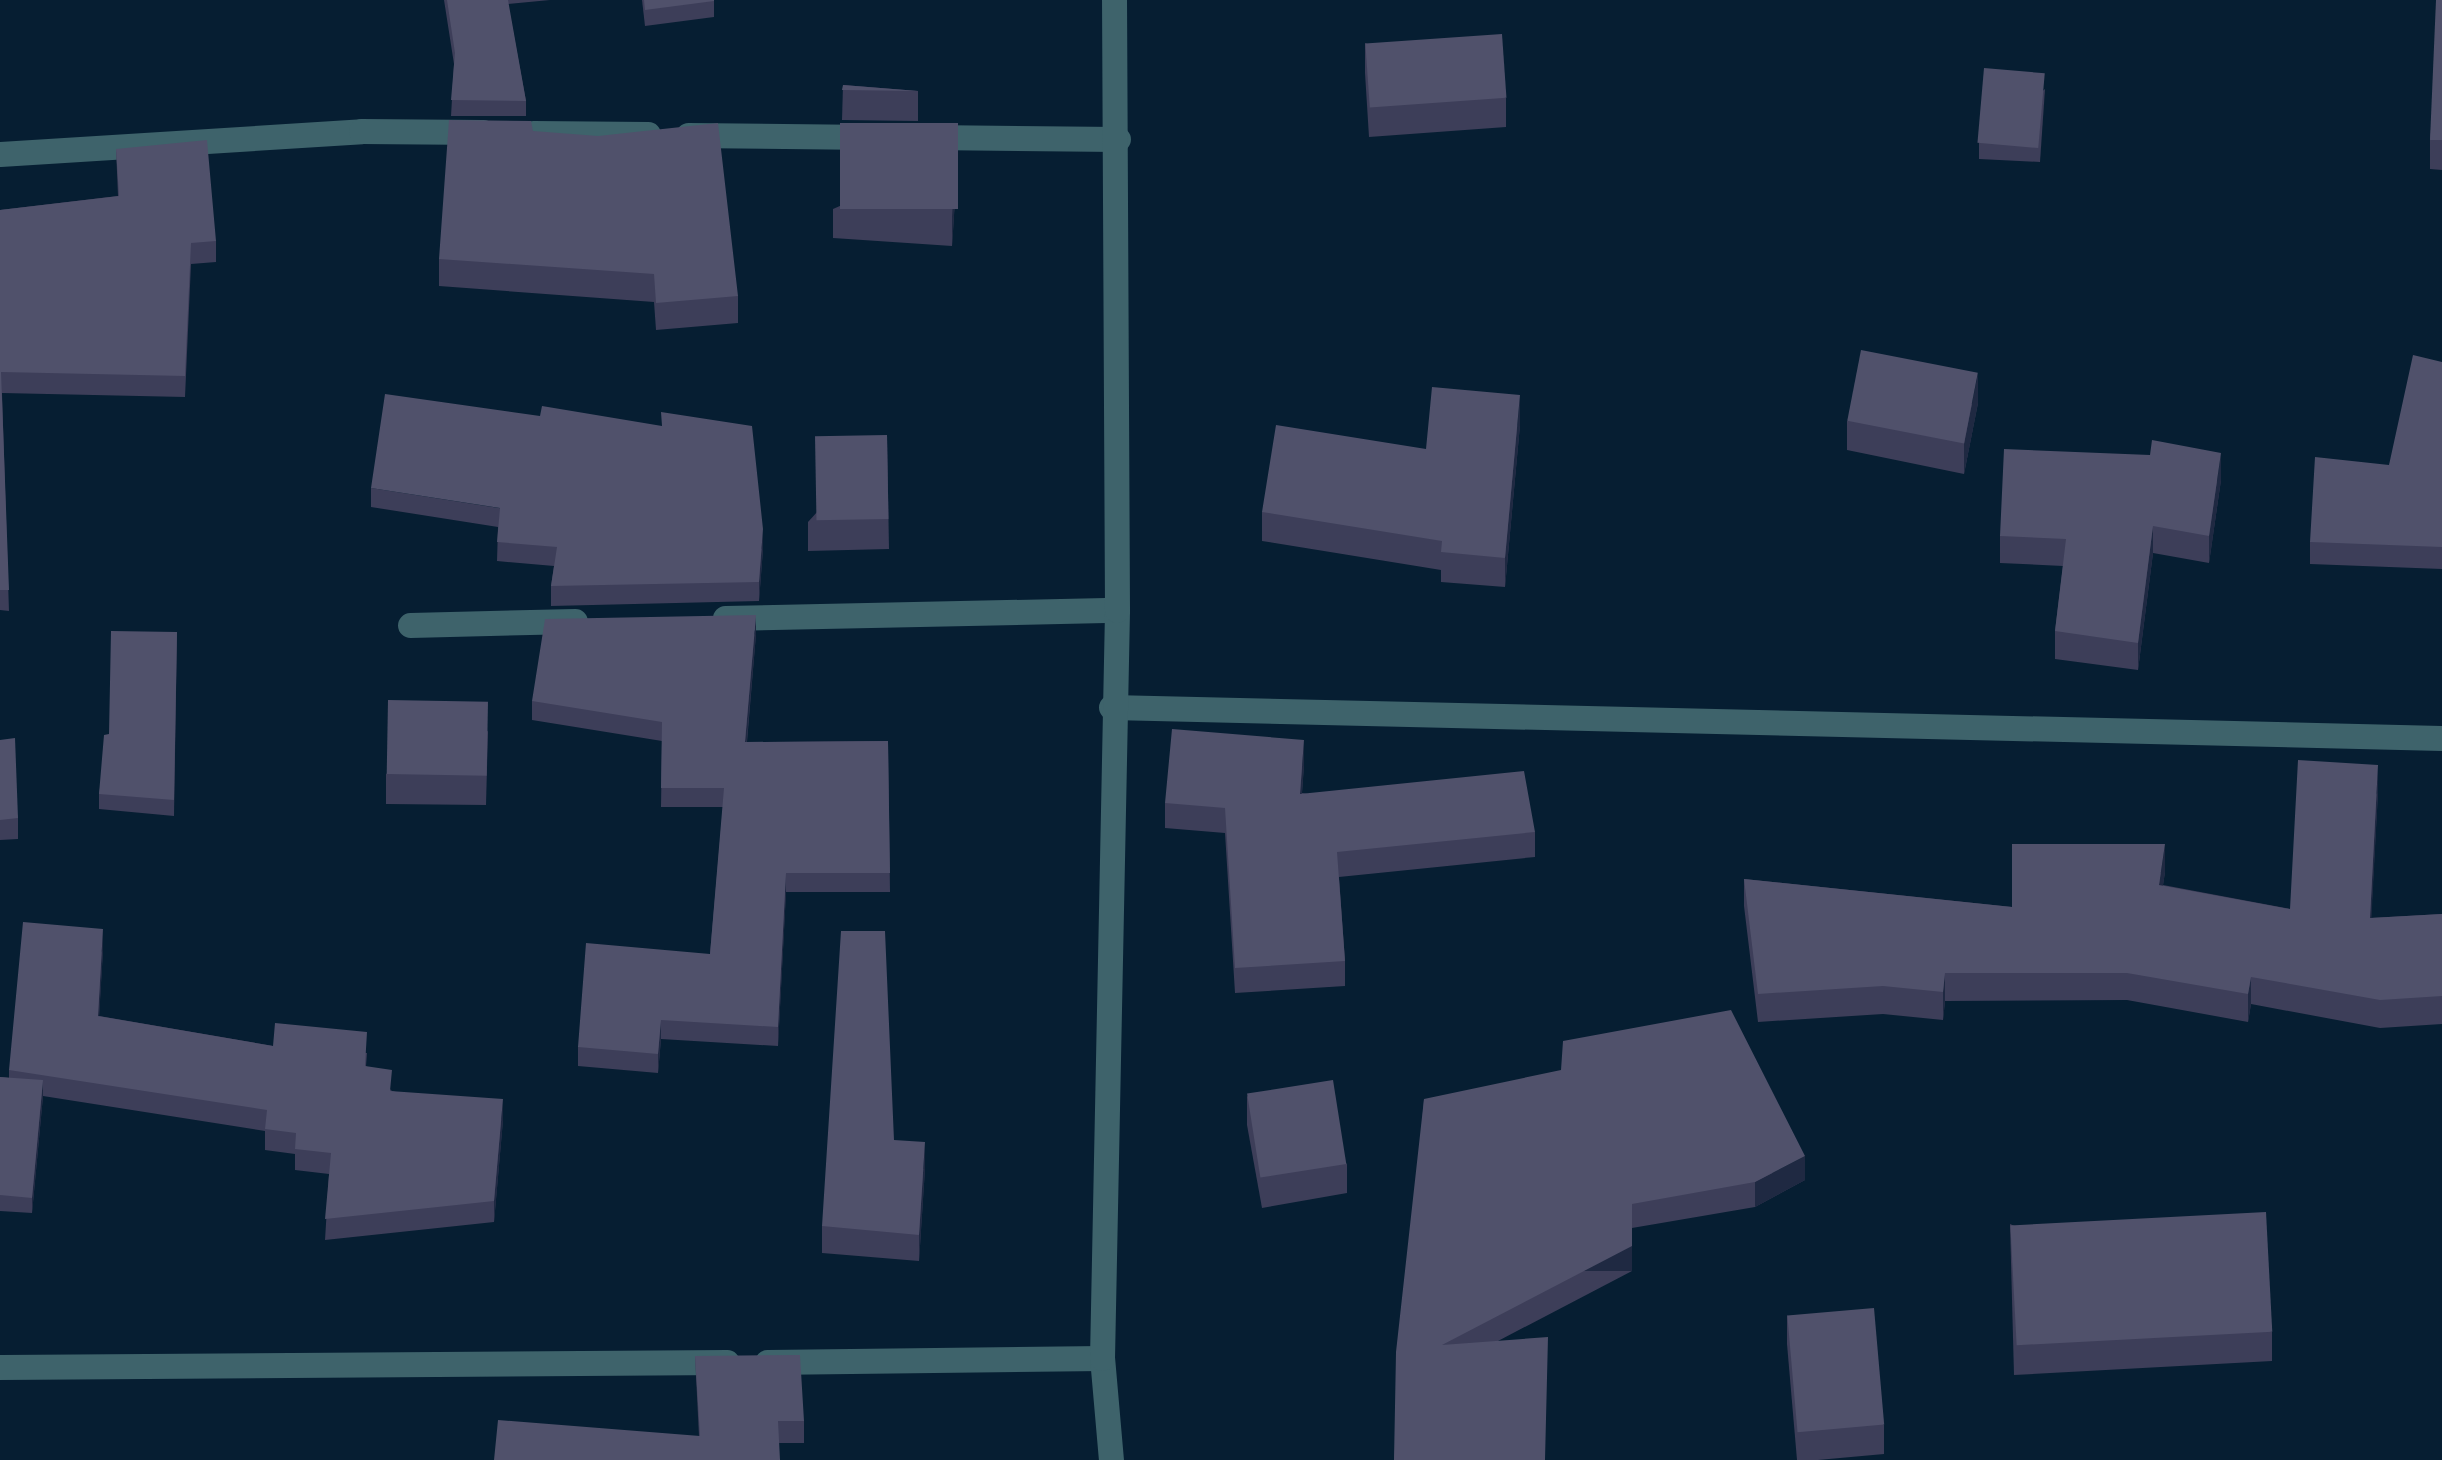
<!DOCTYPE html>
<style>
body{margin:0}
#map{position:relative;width:2442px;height:1460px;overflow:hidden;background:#061e32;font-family:"IBM Plex Serif",serif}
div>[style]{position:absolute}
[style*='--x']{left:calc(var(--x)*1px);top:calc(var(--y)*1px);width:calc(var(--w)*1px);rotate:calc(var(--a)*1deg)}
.street>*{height:25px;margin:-12.5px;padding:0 12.5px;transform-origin:12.5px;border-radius:12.5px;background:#3e636b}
.wall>*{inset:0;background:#3d3e59}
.shaded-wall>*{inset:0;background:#1f2942;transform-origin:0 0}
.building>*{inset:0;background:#50516b;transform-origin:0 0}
span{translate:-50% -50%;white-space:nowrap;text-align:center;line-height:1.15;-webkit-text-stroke:9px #061e32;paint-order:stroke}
</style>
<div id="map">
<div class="street">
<i style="--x:533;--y:133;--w:115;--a:0.5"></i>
<i style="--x:688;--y:135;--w:185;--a:0.6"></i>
<i style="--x:928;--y:137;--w:190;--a:0.6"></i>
<i style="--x:0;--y:154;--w:362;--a:-3.6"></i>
<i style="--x:361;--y:131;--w:122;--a:0.5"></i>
<i style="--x:725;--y:618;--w:392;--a:-1.2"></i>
<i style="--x:410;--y:625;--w:165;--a:-1.4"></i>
<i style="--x:1111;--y:707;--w:1331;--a:1.33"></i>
<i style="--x:767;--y:1362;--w:335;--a:-0.7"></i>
<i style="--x:0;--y:1367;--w:727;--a:-0.39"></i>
<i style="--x:1111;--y:1460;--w:102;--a:-95"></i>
<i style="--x:1102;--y:1358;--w:748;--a:-88.85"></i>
<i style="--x:1117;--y:610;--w:610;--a:-90.28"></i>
</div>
<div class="wall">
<i style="clip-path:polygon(444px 0,550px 0,508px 4px,526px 101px,526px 116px,451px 116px,454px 64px)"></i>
<i style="clip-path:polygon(642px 0,714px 0,714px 17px,645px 26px)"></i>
<i style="clip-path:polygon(2442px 0,2442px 170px,2430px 169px,2430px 140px)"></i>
<i style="clip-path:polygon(1365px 43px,1506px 98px,1506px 127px,1369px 137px,1365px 73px)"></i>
<i style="clip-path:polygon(843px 85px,918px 91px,918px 121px,842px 120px)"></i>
<i style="clip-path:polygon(2045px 89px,2040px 162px,1979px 159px,1979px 143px)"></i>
<i style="clip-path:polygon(533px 131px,738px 296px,738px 323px,656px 330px,654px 302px,439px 286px,439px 259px)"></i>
<i style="clip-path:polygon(116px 149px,216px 241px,216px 262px,191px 264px,185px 397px,2px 393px,9px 611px,0 610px,0 210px,118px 196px)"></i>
<i style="clip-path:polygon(958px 154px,952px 246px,833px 238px,833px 209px)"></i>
<i style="clip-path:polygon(2442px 362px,2442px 569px,2310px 564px,2310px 542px,2389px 465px)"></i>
<i style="clip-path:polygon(1978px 403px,1964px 474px,1847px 450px,1847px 421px)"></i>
<i style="clip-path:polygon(1520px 425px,1505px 587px,1441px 582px,1441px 570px,1262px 541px,1262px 512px,1426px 449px)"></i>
<i style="clip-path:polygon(887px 435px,889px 549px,808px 551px,808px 522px)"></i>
<i style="clip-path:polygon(2221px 480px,2209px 563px,2153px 553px,2138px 670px,2055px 659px,2055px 631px,2063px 566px,2000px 563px,2000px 536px)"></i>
<i style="clip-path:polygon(371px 488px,763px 549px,759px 601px,551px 606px,551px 586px,554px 566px,497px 561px,498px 527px,371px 507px)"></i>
<i style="clip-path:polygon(177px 632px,174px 816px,99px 809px,99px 794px,109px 734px)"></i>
<i style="clip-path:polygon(756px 634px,747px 742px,888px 741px,890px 892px,786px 892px,778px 1046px,661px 1039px,658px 1073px,578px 1066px,578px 1047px,710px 954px,723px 807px,661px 807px,662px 741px,532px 720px,532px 701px)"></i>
<i style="clip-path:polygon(488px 731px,486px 805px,386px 804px,386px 774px)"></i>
<i style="clip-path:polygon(0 740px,18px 818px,18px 839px,0 840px)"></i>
<i style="clip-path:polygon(1304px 765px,1302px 793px,1535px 832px,1535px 857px,1339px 877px,1345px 961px,1345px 986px,1235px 993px,1225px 833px,1165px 828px,1165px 803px)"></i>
<i style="clip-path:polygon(2378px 792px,2371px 918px,2442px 914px,2442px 1024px,2380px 1028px,2251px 1004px,2248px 1022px,2127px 1000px,1945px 1001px,1943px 1020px,1883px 1014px,1758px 1022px,1744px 906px,1744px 879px,2012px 907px,2165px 872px,2163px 885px,2290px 909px)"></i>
<i style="clip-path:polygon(103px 950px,99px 1016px,273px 1046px,367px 1053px,366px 1066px,392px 1091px,503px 1120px,494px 1222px,325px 1240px,329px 1174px,295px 1170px,295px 1154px,265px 1150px,265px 1131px,43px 1096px,32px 1213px,0 1211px,0 1077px,9px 1078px,9px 1070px)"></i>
<i style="clip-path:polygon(1247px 1096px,1347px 1164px,1347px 1193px,1262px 1208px,1247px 1125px)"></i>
<i style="clip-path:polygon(1424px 1099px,1805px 1180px,1755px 1207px,1632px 1228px,1632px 1271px,1498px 1341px,1394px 1460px)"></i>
<i style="clip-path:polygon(925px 1168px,919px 1261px,822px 1253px,822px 1226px)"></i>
<i style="clip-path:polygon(2010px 1224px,2272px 1332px,2272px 1361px,2014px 1375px)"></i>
<i style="clip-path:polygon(1787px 1315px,1884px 1425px,1884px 1454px,1818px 1460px,1797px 1460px,1787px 1344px)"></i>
<i style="clip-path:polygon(695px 1356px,804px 1421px,804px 1443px,779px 1443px,699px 1436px)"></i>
</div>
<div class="shaded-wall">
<i style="clip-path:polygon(958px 124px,958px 154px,952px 246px,952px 217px)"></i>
<i style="clip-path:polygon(1978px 373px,1978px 403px,1964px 474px,1964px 444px)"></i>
<i style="clip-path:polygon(1520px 395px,1520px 425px,1505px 587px,1505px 558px)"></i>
<i style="clip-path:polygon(2221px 453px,2221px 480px,2209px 563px,2209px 536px)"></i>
<i style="clip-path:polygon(2153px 526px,2153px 553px,2138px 670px,2138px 643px)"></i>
<i style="clip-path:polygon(763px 529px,763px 549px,759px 601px,759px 582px)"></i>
<i style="clip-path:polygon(756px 615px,756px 634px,745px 761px,745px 742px)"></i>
<i style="clip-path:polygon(1304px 740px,1304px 765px,1300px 818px,1300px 794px)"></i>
<i style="clip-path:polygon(2378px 765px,2378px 792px,2370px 946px,2370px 918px)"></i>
<i style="clip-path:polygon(2165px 844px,2165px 872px,2159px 912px,2159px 885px)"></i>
<i style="clip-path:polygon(786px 873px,786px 892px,778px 1046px,778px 1027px)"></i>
<i style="clip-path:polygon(103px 929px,103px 950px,98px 1037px,98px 1016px)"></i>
<i style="clip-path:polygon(1945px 973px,1945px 1001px,1943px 1020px,1943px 992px)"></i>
<i style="clip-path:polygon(2251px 977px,2251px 1004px,2248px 1022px,2248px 994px)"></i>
<i style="clip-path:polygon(661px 1020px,661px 1039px,658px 1073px,658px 1054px)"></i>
<i style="clip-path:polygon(43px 1080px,43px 1096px,32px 1213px,32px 1198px)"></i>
<i style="clip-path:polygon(503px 1099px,503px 1120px,494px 1222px,494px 1201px)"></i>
<i style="clip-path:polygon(925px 1142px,925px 1168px,919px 1261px,919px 1235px)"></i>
<i style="clip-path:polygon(1805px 1156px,1805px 1180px,1755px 1207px,1755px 1182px)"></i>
<i style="left:1632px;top:1246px;width:25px;height:214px;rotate:90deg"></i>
</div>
<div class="building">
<i style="clip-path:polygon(447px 0,508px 0,526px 101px,451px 100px,455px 53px)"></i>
<i style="clip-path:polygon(644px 0,714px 0,714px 1px,645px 10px)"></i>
<i style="clip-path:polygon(2436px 0,2442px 0,2442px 140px,2430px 140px)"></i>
<i style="left:1502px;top:34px;width:64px;height:137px;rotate:86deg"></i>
<i style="left:1984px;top:68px;width:61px;height:75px;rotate:5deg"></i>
<i style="clip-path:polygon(843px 85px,918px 91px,842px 90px)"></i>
<i style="clip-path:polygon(449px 120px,531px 121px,533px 131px,598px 136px,718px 123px,738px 296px,656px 303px,654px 274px,439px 259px)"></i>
<i style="left:840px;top:123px;width:118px;height:86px"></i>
<i style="clip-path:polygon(207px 140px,216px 241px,191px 243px,185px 376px,1px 372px,9px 590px,0 590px,0 210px,119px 196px,116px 149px)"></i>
<i style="left:1861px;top:350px;width:119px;height:72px;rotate:11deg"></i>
<i style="clip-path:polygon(2413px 355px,2442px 362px,2442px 547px,2310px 542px,2315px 457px,2389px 465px)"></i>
<i style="clip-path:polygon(1432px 387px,1520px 395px,1505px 558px,1441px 552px,1442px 541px,1262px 512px,1276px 425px,1426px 449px)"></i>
<i style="clip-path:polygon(385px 394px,540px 416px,542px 406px,662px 426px,661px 412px,752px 426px,763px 529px,759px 582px,551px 586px,557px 547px,497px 542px,500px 508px,371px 488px)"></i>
<i style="left:887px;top:435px;width:84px;height:72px;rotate:89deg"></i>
<i style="clip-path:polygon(2152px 440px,2221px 453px,2209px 536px,2153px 526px,2138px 643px,2055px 631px,2066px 539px,2000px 536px,2004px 449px,2150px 455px)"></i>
<i style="clip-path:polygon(756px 615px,745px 742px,888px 741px,890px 873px,786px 873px,778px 1027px,661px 1020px,658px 1054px,578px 1047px,586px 943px,710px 954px,724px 788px,661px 788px,662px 722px,532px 701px,545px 619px)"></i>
<i style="clip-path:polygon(111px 631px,177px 632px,174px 800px,99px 794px,104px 735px,109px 734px)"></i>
<i style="left:388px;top:700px;width:100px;height:74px;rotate:1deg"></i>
<i style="clip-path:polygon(1172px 729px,1304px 740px,1300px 794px,1524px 771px,1535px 832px,1337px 852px,1345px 961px,1235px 968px,1225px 808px,1165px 803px)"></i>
<i style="clip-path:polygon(15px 738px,18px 818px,0 820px,0 740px)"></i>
<i style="clip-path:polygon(2298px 760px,2378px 765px,2370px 918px,2442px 914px,2442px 996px,2380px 1000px,2251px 977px,2248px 994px,2127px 973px,1945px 973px,1943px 992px,1883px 986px,1758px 994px,1744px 879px,2012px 907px,2012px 844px,2165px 844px,2159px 885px,2290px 909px)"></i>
<i style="clip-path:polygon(23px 922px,103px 929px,98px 1016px,273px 1046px,275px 1023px,367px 1032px,365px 1066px,392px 1070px,390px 1091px,503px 1099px,494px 1201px,325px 1219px,331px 1153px,295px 1149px,296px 1133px,265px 1129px,267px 1110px,9px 1070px)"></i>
<i style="clip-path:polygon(841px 931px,885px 931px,894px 1140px,925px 1142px,919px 1235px,822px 1226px)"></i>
<i style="clip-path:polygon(1731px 1010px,1805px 1156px,1755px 1182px,1632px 1204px,1632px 1246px,1442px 1345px,1548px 1337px,1545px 1460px,1394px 1460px,1396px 1352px,1424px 1099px,1561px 1070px,1563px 1041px)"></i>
<i style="clip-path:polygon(0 1077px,43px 1080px,32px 1198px,0 1195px)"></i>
<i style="left:1333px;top:1080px;width:85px;height:87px;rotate:81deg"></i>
<i style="left:2266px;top:1212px;width:120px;height:256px;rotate:87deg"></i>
<i style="left:1874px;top:1308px;width:117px;height:87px;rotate:85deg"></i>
<i style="clip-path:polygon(800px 1355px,804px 1421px,778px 1421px,780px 1460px,494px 1460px,498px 1420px,700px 1436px,695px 1356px)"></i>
</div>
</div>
